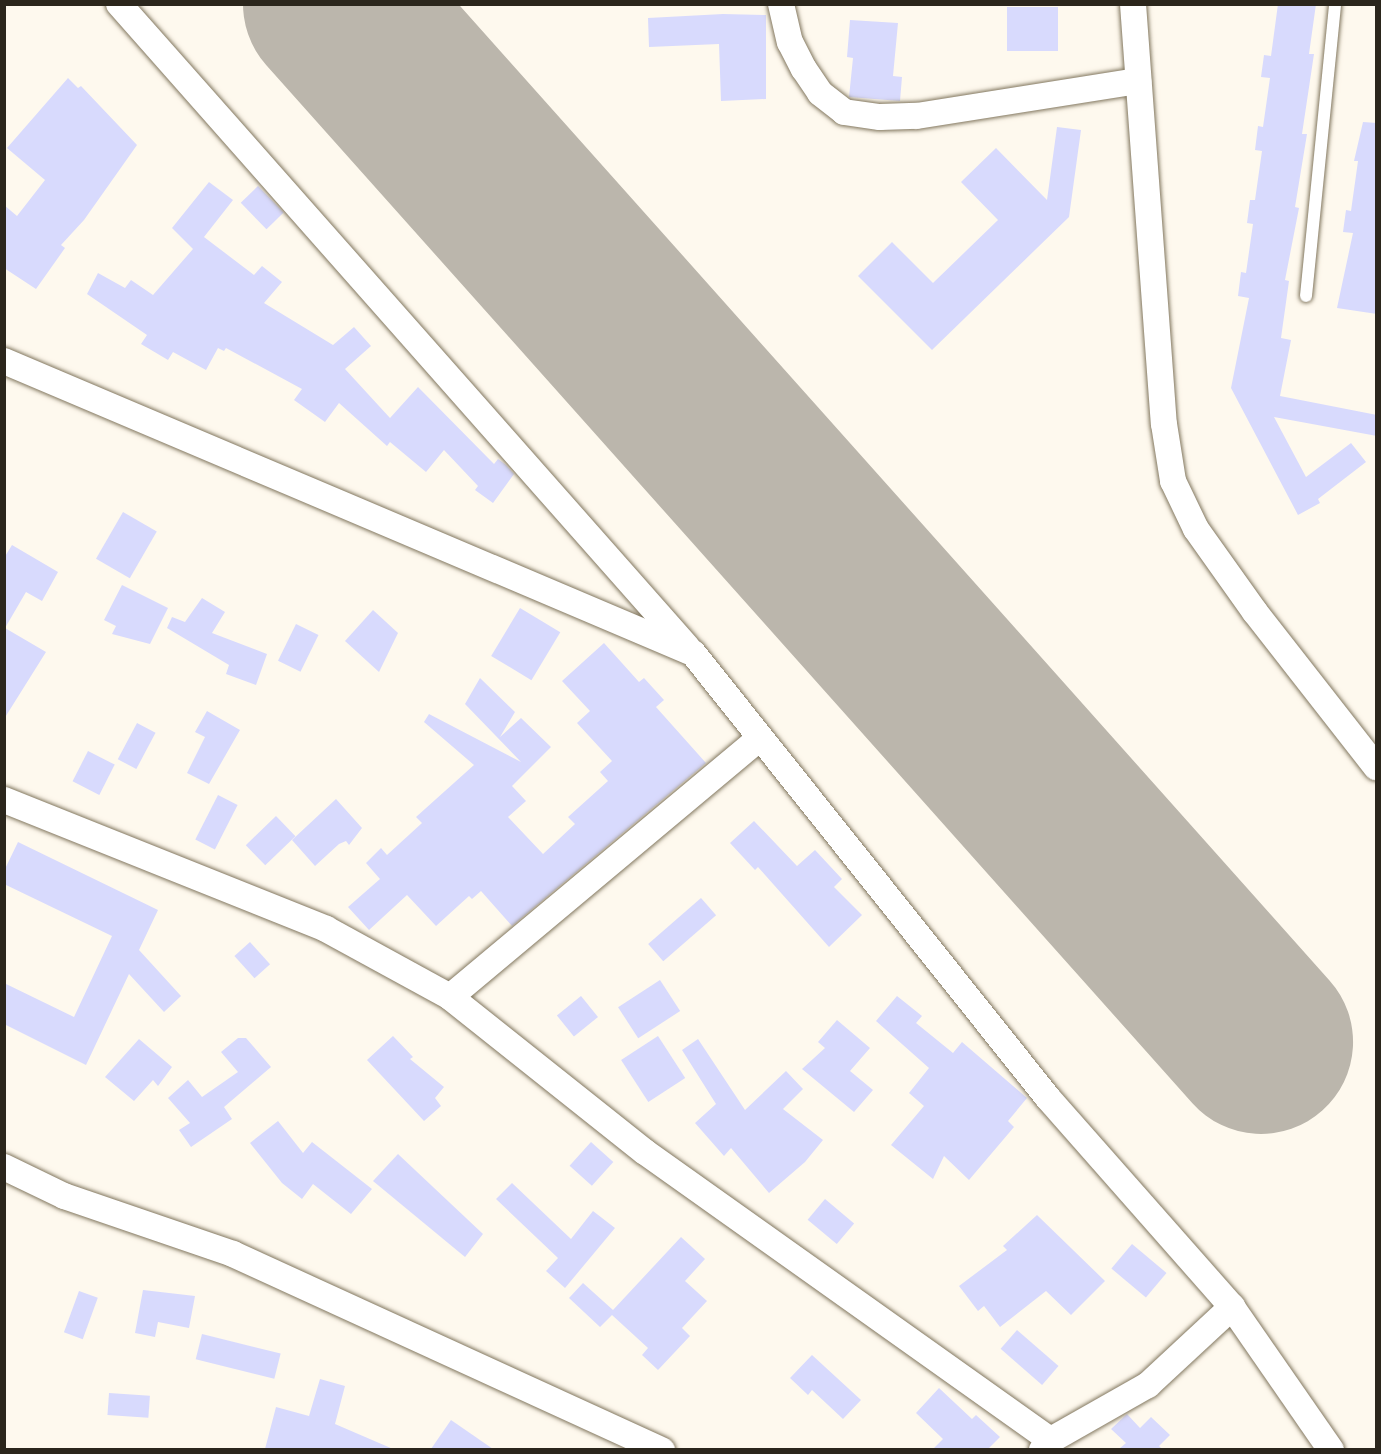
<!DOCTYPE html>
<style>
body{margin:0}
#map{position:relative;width:1381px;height:1454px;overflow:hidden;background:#fef9ee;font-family:"Zilla Slab",serif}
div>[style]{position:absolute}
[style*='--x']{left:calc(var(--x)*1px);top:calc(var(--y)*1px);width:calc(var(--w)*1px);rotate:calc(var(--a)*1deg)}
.runway>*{height:184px;margin:-92px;padding:0 92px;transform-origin:92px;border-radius:92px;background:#bbb6ac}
.building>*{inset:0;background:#d8dafd;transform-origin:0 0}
.roads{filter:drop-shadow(0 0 2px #82775f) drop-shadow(0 0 2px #82775f)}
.lane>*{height:12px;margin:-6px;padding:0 6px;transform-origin:6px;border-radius:6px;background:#fff}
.street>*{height:26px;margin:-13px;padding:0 13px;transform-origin:13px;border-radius:13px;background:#fff}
span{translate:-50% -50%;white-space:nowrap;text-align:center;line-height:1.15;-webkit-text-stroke:5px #fff;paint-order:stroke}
.frame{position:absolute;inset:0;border:6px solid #2b261c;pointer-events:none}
</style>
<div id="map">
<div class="runway">
<i style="--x:335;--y:4;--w:1391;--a:48.26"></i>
</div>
<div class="building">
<i style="clip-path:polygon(1278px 4px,1316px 4px,1309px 54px,1314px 54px,1302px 134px,1307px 134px,1295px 207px,1299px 208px,1285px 280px,1289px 281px,1281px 338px,1291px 340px,1280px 396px,1377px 415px,1377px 436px,1274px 417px,1306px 477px,1351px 443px,1366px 462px,1318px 499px,1320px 503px,1298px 515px,1231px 388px,1249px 298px,1238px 296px,1241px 272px,1246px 273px,1253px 224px,1247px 223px,1250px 200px,1255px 200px,1262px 151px,1255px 150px,1258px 126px,1263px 127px,1270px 78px,1261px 77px,1264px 55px,1271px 56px)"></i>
<i style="left:1007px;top:7px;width:51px;height:44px"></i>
<i style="clip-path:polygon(723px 14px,766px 15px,766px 99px,721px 101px,719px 44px,649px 47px,648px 18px)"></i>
<i style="clip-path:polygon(850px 20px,898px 23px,893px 76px,902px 77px,900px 101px,849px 97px,853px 58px,847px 57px)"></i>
<i style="clip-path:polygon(68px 78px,78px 88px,81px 86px,137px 145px,84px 220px,61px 245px,65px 248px,36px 289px,4px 268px,4px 205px,17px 216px,45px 180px,7px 148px)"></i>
<i style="clip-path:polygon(1363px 122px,1377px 123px,1377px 314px,1337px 308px,1353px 233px,1343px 232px,1346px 210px,1351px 211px,1358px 161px,1354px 161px)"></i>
<i style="clip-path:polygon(1057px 127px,1081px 130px,1069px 217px,932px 350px,858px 276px,892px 242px,933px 283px,998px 220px,961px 182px,996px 148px,1047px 200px)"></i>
<i style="clip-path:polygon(209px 182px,233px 200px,204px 237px,254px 275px,262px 266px,282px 282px,264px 303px,333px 345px,354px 327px,371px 346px,345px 369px,390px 418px,418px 387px,494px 464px,498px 459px,506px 465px,514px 474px,493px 503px,475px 490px,478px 486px,444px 450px,426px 472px,390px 442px,387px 446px,339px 403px,325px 422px,294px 400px,302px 389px,226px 348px,224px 351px,218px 348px,206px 370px,173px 352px,168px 360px,141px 344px,147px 335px,87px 294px,98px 273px,125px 288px,131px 280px,153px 295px,193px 249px,172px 228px)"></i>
<i style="left:258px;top:186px;width:37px;height:24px;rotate:46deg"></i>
<i style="left:123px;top:512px;width:39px;height:54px;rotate:30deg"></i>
<i style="clip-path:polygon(12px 545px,58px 572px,42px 601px,26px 592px,5px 628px,46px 652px,4px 719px,4px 558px)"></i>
<i style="clip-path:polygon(122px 585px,168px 608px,150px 644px,112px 634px,116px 626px,104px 620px)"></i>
<i style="clip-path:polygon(202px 598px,225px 612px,212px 633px,267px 654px,256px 685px,226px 674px,229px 665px,167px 628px,172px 617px,185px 622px)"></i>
<i style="left:520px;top:608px;width:47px;height:56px;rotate:31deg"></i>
<i style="clip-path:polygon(373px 610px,398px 633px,379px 672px,345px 641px)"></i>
<i style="left:296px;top:624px;width:25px;height:41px;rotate:26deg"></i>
<i style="clip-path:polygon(604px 643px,639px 682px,644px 678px,664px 700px,656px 707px,706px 763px,512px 926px,481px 891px,472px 899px,469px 896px,436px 926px,407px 895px,369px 930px,348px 907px,380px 879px,366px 863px,381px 848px,387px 855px,422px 823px,416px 817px,474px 765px,424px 722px,429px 714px,521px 762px,465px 704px,480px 678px,515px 712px,500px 737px,521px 718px,551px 747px,512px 786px,526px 801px,508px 817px,543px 854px,575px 824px,568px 817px,608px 781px,600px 772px,612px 761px,577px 723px,590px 711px,562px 681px)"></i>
<i style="clip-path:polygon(207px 711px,240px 730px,209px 784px,187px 773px,205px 737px,195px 732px)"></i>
<i style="left:137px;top:723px;width:21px;height:41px;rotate:28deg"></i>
<i style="left:88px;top:751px;width:30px;height:34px;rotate:27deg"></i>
<i style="left:218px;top:795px;width:22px;height:50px;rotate:27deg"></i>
<i style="clip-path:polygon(336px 799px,362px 828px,349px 845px,346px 841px,339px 844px,315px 866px,292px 840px)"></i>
<i style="left:276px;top:816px;width:28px;height:42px;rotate:46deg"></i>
<i style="clip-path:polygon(754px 821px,797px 866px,815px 850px,842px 879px,834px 887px,862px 915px,829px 947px,758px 867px,755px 870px,730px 843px)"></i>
<i style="clip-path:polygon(18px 842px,158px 910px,139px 950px,181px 996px,164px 1012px,129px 974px,86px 1065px,4px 1024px,4px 983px,74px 1017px,112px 936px,4px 884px,4px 871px)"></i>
<i style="left:701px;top:898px;width:23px;height:70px;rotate:49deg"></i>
<i style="left:250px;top:942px;width:30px;height:21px;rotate:48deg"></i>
<i style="left:660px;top:980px;width:37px;height:50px;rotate:57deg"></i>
<i style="left:581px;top:996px;width:27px;height:31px;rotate:51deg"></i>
<i style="clip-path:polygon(897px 996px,922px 1016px,916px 1023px,953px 1053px,962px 1042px,1027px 1098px,1008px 1121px,1014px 1127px,969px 1180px,944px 1156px,933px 1179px,891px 1145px,924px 1106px,909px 1093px,929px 1068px,876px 1021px)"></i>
<i style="clip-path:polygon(837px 1020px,870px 1048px,850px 1071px,873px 1090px,854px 1112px,802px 1069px,825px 1048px,818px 1042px)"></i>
<i style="clip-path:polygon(393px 1036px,413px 1057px,410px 1059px,444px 1087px,435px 1098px,441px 1106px,424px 1121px,367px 1060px)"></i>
<i style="left:658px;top:1036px;width:50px;height:44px;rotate:57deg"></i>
<i style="clip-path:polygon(238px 1038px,246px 1038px,271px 1067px,224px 1107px,232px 1119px,191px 1147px,179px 1130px,190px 1123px,168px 1098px,188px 1080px,202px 1097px,238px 1072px,221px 1052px)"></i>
<i style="clip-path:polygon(139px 1039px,172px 1067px,158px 1086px,153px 1080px,134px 1101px,105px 1077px)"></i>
<i style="clip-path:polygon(698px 1039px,745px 1110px,786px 1071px,803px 1089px,783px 1109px,823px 1140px,805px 1162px,769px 1193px,731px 1148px,724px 1156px,695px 1123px,716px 1104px,682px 1050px)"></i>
<i style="clip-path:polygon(278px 1121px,303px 1153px,312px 1142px,372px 1189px,351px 1214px,313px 1184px,302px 1199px,282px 1183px,250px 1143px)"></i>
<i style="left:591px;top:1142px;width:30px;height:32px;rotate:42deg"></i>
<i style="clip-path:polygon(398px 1154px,483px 1234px,465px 1257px,373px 1181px)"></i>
<i style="clip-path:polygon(512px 1183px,571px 1239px,593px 1211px,615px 1228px,565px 1288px,546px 1271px,558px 1258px,496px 1199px)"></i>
<i style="left:825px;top:1199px;width:38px;height:27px;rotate:40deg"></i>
<i style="clip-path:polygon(1037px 1215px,1105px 1281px,1071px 1315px,1046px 1291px,1000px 1327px,984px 1306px,978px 1311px,959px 1286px,1007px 1250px,1003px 1246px)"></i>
<i style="clip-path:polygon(681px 1237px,705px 1259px,685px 1281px,707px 1301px,682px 1328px,690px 1336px,658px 1370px,642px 1355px,648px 1348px,612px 1315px,600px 1327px,569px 1298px,583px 1283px,613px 1310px)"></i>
<i style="left:1132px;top:1244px;width:45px;height:32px;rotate:40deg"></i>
<i style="clip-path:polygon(143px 1290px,195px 1296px,189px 1328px,158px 1322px,155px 1337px,135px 1333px)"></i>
<i style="left:79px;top:1291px;width:20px;height:44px;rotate:20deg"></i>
<i style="left:1017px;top:1330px;width:55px;height:25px;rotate:41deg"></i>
<i style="left:202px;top:1334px;width:81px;height:26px;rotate:14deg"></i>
<i style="clip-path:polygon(812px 1355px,861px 1400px,843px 1419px,812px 1390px,808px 1395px,790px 1378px)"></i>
<i style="clip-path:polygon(320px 1379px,345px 1386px,335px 1424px,393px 1449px,265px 1449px,276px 1407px,309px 1416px)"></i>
<i style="clip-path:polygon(939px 1388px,972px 1419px,976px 1415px,1000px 1437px,988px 1449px,933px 1449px,943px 1439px,916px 1413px)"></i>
<i style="left:109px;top:1393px;width:41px;height:22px;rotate:4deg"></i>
<i style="clip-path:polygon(1127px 1414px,1140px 1428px,1151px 1417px,1170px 1435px,1159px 1446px,1162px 1449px,1119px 1449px,1126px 1443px,1111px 1429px)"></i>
<i style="clip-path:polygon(451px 1420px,493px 1449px,431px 1449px)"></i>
</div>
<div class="roads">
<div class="lane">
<i style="--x:1306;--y:296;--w:293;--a:-84.3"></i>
</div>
<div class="street">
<i style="--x:119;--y:4;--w:858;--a:48.54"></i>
<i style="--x:781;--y:4;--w:39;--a:77"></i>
<i style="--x:790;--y:42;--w:30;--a:63"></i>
<i style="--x:804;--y:69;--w:29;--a:56"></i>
<i style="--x:820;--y:93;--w:31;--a:38"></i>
<i style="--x:844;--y:112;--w:36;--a:8"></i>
<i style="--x:880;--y:117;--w:37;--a:-2"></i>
<i style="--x:917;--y:116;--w:224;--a:-9"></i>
<i style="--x:1133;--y:4;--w:421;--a:85.8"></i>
<i style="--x:1164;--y:424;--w:58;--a:81"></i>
<i style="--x:1173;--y:481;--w:53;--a:64.4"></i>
<i style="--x:1196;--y:529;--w:102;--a:54.6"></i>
<i style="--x:1255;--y:612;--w:197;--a:52"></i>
<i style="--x:4;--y:361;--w:748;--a:22.97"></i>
<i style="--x:693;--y:653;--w:569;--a:51.42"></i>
<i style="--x:1048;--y:1098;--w:278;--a:48.6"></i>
<i style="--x:1232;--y:1307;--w:174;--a:55.3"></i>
<i style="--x:4;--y:800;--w:347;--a:21.8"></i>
<i style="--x:326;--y:929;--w:141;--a:28.7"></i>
<i style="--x:450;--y:997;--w:249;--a:38.5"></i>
<i style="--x:645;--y:1152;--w:498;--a:35.4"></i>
<i style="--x:450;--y:997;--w:404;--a:-39.9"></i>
<i style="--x:4;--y:1167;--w:67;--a:25.8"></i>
<i style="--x:64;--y:1196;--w:179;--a:18.9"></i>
<i style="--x:233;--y:1254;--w:472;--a:24.6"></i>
<i style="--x:1042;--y:1450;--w:13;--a:-48"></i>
<i style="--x:1051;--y:1440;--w:112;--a:-29.6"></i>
<i style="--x:1148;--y:1385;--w:115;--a:-42.9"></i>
</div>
</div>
<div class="frame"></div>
</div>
